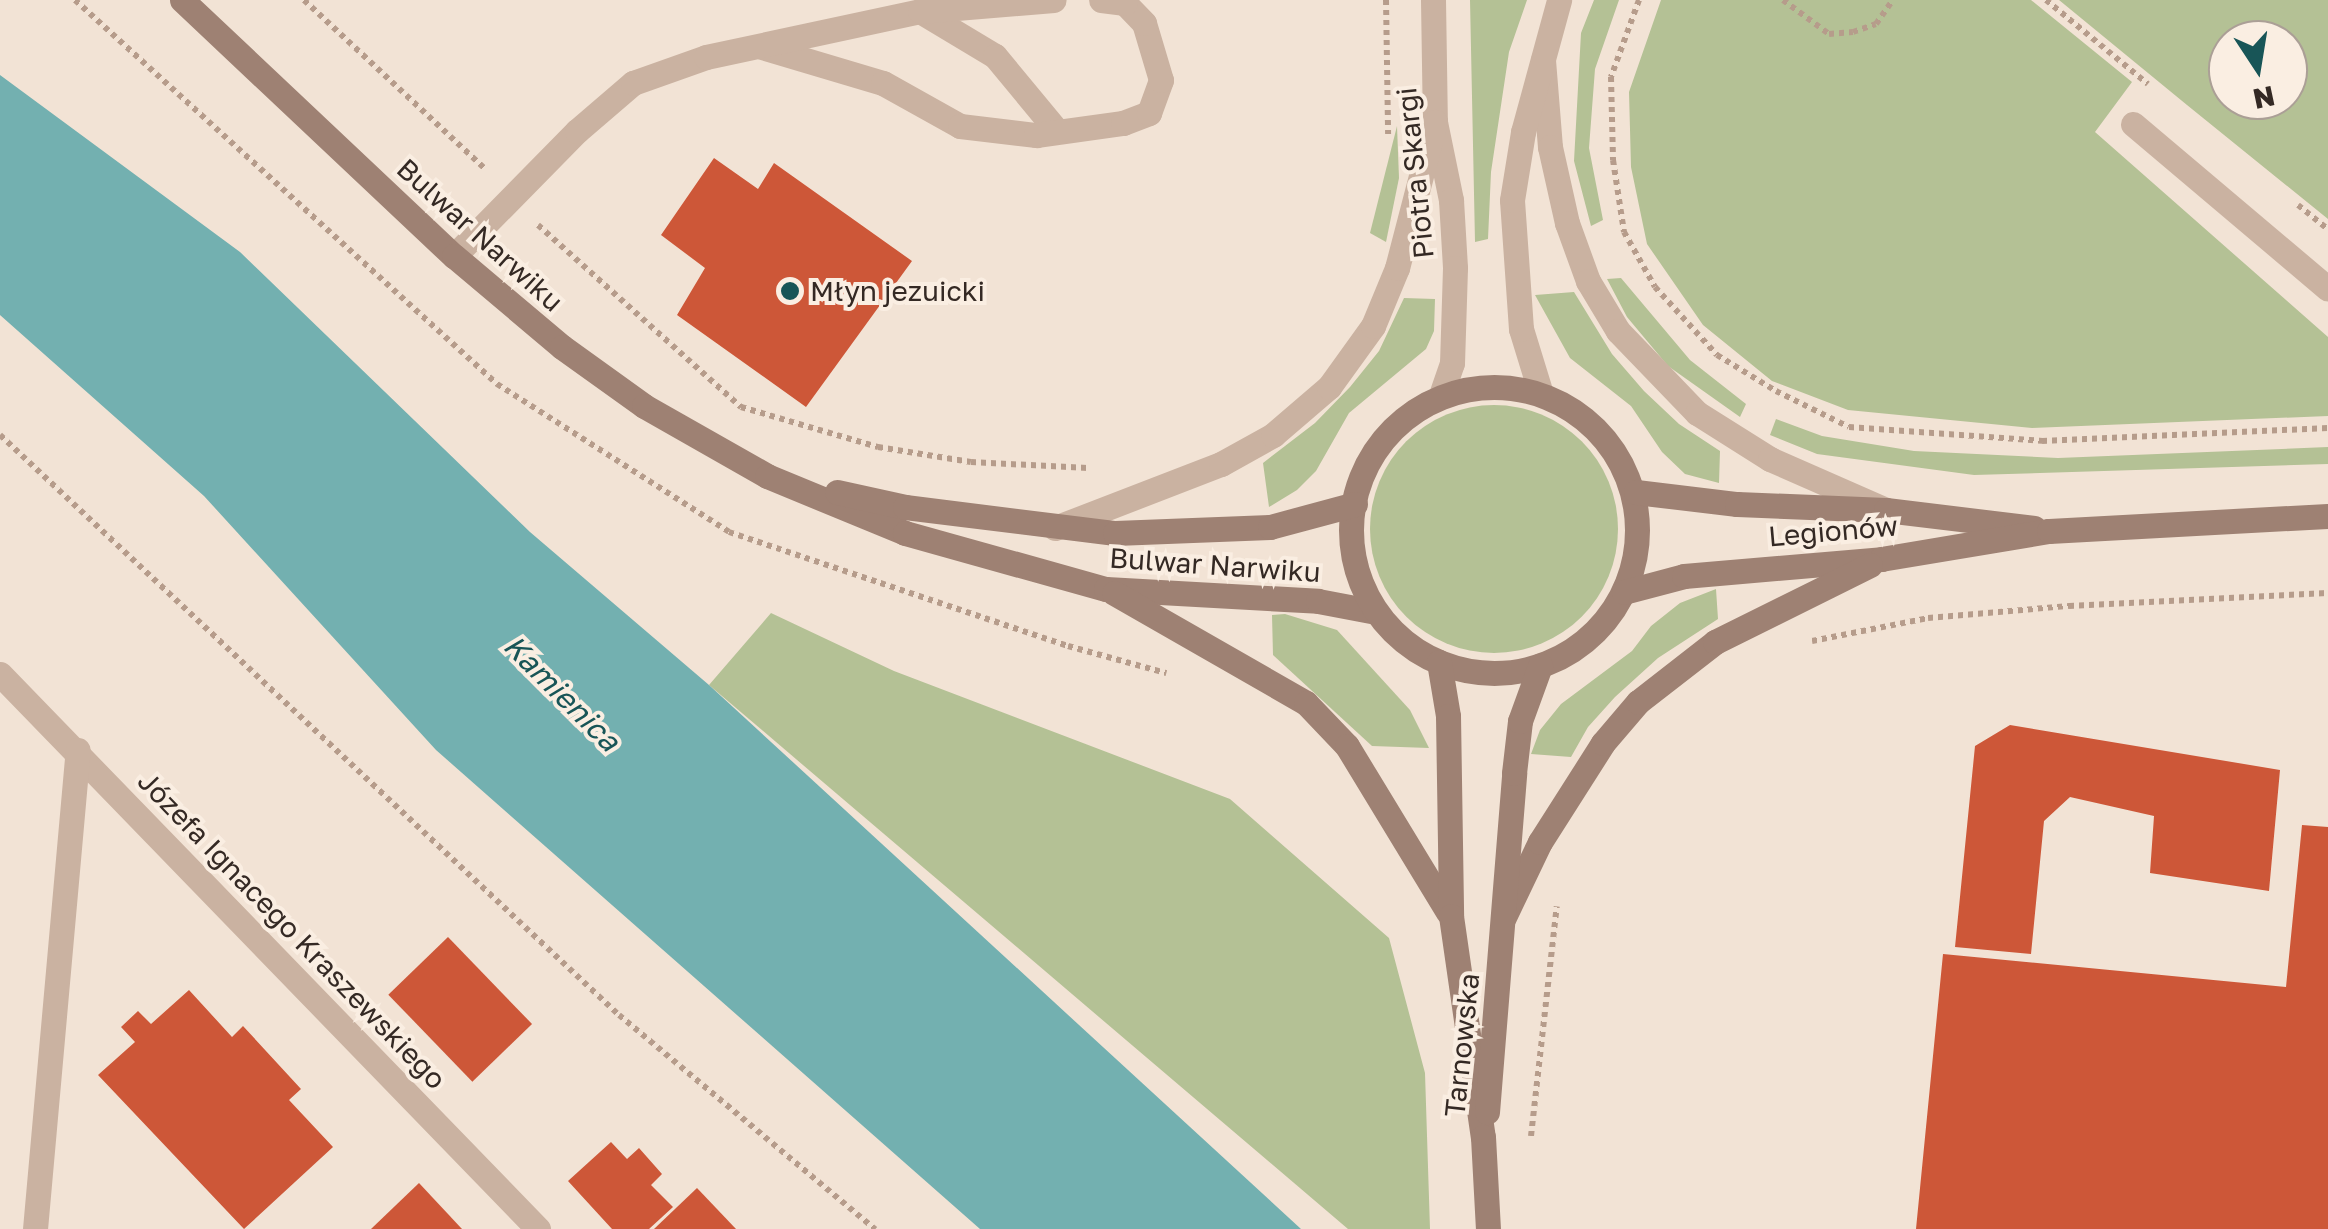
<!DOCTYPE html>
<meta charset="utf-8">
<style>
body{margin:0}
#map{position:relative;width:2328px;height:1229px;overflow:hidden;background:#f2e3d5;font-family:"Golos Text",sans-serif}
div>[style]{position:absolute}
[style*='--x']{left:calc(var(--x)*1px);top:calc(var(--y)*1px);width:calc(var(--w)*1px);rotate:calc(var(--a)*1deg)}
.green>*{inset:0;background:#b4c195}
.round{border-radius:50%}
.water>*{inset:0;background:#73b0b0}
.building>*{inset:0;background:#cd5738;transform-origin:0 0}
.path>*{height:6px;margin-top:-3px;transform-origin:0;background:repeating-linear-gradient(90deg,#b69c8b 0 5px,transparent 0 10px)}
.service>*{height:25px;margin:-12.5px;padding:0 12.5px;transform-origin:12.5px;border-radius:12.5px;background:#cab2a1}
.minor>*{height:25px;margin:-12.5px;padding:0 12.5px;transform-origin:12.5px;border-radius:12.5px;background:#cab2a1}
.tertiary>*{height:25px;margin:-12.5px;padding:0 12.5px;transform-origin:12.5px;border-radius:12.5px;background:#cab2a1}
.secondary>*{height:25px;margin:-12.5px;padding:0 12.5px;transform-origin:12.5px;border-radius:12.5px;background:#9e8173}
.secondary>.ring{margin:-12.5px;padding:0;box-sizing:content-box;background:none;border:25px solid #9e8173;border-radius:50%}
.dots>*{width:28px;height:28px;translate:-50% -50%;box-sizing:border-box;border:5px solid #faeee2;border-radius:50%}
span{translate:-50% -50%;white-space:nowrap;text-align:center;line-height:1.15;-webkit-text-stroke:8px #faeee2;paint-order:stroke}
.street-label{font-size:28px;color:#342924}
.poi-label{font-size:28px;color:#342924}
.left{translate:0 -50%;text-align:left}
.water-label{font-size:30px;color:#185557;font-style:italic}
.north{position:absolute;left:2208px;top:20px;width:100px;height:100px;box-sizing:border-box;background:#faeee2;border:2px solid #ab9f96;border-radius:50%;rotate:168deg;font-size:28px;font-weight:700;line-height:40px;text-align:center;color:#342924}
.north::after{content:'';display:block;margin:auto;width:35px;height:45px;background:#185557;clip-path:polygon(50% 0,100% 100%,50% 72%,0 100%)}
</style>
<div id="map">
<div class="green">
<i style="clip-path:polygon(1470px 0,1527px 0,1509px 52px,1491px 172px,1488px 239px,1475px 242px)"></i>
<i style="clip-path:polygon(1594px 0,1619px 0,1595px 69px,1589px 148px,1603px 220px,1591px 226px,1574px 161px,1581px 33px)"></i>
<i style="clip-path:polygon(1661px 0,2031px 0,2132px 82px,2095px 132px,2328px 337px,2328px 416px,2032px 428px,1848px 410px,1772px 381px,1703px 325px,1647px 244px,1631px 167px,1629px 92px)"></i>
<i style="clip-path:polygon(evenodd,2059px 0,2328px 0,2328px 219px,2187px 105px,2059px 0,2228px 40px,2288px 40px,2288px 100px,2228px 100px,2228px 40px)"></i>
<i style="clip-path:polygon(1397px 126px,1399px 178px,1386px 242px,1370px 233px)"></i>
<i style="clip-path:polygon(1621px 278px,1690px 360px,1746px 404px,1740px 417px,1668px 366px,1627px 317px,1607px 279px)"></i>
<i style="clip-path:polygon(1574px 292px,1612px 354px,1644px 391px,1679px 424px,1720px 451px,1719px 483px,1685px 474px,1662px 452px,1631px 406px,1570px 358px,1535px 295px)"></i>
<i style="clip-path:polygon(1404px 298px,1435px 299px,1434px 331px,1426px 349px,1349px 413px,1316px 471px,1297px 490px,1269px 507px,1263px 463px,1315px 423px,1350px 387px,1379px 351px)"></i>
<i class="round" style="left:1370px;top:405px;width:248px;height:248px"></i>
<i style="clip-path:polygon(1776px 419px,1822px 436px,1914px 451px,2058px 458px,2328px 447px,2328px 464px,1974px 475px,1817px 454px,1770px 435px)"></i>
<i style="clip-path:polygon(1716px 589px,1718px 619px,1658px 658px,1615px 697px,1588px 727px,1571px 757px,1531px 754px,1540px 730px,1561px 704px,1632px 651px,1651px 626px,1680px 603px)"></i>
<i style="clip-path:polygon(771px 613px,894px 671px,1230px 799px,1389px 938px,1425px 1073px,1430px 1229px,1348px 1229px,709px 685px)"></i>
<i style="clip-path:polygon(1285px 614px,1337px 630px,1410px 710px,1429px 748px,1372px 746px,1273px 655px,1272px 615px)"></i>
</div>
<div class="water">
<i style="clip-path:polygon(0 75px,240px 252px,530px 532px,709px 685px,1301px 1229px,980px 1229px,436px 750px,204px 496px,0 315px)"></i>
</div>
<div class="building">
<i style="clip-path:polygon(714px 158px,758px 189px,774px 163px,912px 261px,806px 407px,677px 315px,705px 268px,661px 235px)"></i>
<i style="clip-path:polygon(2010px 725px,2280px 770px,2269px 891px,2150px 873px,2154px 816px,2070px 797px,2044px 821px,2031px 954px,1955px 947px,1975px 746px)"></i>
<i style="clip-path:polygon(2302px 825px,2328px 827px,2328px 1229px,1916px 1229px,1943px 954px,2286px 987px)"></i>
<i style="left:448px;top:937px;width:121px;height:83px;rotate:46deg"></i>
<i style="clip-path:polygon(189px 990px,232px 1037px,243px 1026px,301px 1089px,289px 1100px,333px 1147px,244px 1229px,98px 1075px,135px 1042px,121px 1027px,138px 1011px,151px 1024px)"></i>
<i style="clip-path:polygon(611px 1142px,627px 1159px,639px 1148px,662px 1174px,651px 1185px,673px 1207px,649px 1229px,612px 1229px,568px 1181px)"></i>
<i style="clip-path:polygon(419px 1183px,462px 1229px,371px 1229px)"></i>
<i style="clip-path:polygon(697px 1188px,736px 1229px,654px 1229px)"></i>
</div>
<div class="path">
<i style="--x:75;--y:0;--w:571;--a:42.3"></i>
<i style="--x:497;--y:384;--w:275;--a:32.5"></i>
<i style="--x:729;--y:532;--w:358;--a:18.6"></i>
<i style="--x:1068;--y:646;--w:102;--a:15.4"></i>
<i style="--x:304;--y:0;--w:248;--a:43"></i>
<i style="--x:1386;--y:0;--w:134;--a:89.1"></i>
<i style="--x:1639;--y:0;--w:82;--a:110"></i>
<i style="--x:1611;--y:77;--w:83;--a:88.6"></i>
<i style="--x:1613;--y:160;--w:73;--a:81.3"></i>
<i style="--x:1624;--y:232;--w:63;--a:60.6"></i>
<i style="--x:1655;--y:287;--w:92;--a:47.6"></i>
<i style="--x:1717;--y:355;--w:69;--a:31.4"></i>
<i style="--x:1776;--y:391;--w:81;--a:26.3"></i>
<i style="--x:1849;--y:427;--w:194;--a:4.1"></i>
<i style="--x:2042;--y:441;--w:286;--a:-2.6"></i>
<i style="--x:1783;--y:0;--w:57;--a:36.5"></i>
<i style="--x:1829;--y:34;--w:24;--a:-5"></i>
<i style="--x:1853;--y:32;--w:24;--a:-19"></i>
<i style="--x:1876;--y:24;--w:29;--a:-55"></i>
<i style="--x:2046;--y:0;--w:132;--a:39.5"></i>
<i style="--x:2298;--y:205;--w:38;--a:39"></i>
<i style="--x:538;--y:225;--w:273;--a:41.9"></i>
<i style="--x:741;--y:407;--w:143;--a:16.3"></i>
<i style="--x:878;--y:447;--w:94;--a:9.2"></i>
<i style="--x:971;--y:462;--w:117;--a:2.9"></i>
<i style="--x:0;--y:435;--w:848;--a:43.14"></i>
<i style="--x:619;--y:1015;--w:334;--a:39.9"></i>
<i style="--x:1812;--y:641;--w:118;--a:-11.2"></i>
<i style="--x:1928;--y:618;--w:142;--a:-4.9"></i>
<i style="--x:2069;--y:606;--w:259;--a:-2.9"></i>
<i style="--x:1531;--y:1136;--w:231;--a:-83.6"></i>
</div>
<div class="service">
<i style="--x:920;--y:11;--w:87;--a:31"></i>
<i style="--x:995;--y:56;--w:97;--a:50.4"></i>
<i style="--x:762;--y:47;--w:126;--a:16.6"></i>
<i style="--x:883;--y:83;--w:88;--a:29.2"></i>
<i style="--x:960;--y:126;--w:77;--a:6.8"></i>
<i style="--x:1036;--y:135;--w:88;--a:-7.9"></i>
<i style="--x:1123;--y:123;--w:28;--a:-21"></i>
<i style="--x:1149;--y:113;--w:35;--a:-70"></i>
<i style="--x:1161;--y:80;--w:59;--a:-106.6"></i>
<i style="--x:1144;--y:23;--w:28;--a:-134"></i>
<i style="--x:1125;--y:3;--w:24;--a:-173"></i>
<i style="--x:2133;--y:124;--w:255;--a:40.2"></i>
<i style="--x:454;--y:256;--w:175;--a:-45.5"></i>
<i style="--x:577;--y:131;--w:74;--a:-40.6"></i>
<i style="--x:633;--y:83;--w:77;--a:-19.6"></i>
<i style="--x:706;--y:57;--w:219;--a:-12.1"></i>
<i style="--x:920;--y:11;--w:134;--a:-4.7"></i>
</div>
<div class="minor">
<i style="--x:0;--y:674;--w:773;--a:45.89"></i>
<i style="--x:35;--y:1229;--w:481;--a:-84.9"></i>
</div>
<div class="tertiary">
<i style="--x:1433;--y:0;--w:122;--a:89.1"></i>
<i style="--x:1435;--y:122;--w:80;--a:78.4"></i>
<i style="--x:1451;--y:200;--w:68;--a:86.6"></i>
<i style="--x:1455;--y:268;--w:95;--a:91.8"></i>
<i style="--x:1452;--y:363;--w:36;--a:109"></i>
<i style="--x:1543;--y:60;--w:87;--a:85.4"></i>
<i style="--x:1550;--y:147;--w:78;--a:77.4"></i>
<i style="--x:1567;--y:223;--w:62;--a:70.1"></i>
<i style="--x:1588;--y:281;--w:58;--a:59"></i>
<i style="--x:1618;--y:331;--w:114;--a:46.1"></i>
<i style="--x:1697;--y:413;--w:86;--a:32.2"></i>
<i style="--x:1770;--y:459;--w:124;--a:23.7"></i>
<i style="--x:1541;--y:394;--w:68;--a:-107.1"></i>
<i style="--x:1521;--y:329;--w:129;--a:-94"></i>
<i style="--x:1512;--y:200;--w:69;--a:-80.8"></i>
<i style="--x:1523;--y:132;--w:137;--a:-74.7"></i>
<i style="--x:1055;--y:528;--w:178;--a:-21.1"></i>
<i style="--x:1221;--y:464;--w:60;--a:-29.1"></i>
<i style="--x:1273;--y:435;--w:74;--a:-40.6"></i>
<i style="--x:1329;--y:387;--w:75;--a:-54.2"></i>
<i style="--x:1373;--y:326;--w:63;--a:-67.5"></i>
<i style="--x:1397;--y:268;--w:151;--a:-75.4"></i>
</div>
<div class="secondary">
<i style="--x:182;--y:0;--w:374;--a:43.3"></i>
<i style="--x:454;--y:256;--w:141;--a:40.1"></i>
<i style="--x:562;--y:347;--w:101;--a:35.7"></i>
<i style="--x:644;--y:406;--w:142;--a:29.6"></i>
<i style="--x:767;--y:476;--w:149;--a:22.4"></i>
<i style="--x:905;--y:533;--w:209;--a:15.6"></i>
<i style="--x:1106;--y:589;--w:212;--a:3.2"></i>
<i style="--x:1318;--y:601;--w:59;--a:10.7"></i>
<i class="ring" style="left:1351px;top:387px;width:261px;height:261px"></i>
<i style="--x:837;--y:492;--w:70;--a:12.4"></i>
<i style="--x:905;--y:507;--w:212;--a:7.1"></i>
<i style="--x:1115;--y:533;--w:155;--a:-2.2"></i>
<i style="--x:1270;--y:527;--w:88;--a:-15.1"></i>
<i style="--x:1636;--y:492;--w:102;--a:6.8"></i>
<i style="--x:1737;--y:504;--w:149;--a:2.3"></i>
<i style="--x:1886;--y:510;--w:149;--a:6.9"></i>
<i style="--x:1624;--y:592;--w:62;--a:-14.9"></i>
<i style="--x:1684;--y:576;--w:198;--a:-4.9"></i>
<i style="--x:1881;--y:559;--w:170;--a:-9.5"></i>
<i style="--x:2049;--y:531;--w:279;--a:-3.1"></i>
<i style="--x:1114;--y:593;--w:221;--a:29.8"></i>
<i style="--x:1306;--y:703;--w:59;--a:46.4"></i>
<i style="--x:1347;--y:746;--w:194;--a:58.7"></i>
<i style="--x:1439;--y:662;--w:55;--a:80.5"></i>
<i style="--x:1448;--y:716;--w:200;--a:89.1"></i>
<i style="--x:1451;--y:916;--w:223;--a:81.8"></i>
<i style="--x:1483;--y:1137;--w:92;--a:86.9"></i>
<i style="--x:1504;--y:917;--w:83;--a:-64.4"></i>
<i style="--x:1540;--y:842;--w:117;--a:-57.5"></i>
<i style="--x:1603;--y:743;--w:54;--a:-49.5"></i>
<i style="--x:1638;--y:702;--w:98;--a:-37.9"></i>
<i style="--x:1715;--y:642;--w:173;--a:-26.4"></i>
<i style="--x:1487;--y:1112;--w:340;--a:-85.4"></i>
<i style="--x:1514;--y:773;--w:52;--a:-83.4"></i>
<i style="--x:1520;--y:721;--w:59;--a:-70"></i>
</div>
<div class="dots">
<i style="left:790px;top:291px;background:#185557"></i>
</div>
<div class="street-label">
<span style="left:1415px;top:173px;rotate:-96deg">Piotra Skargi</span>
<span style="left:480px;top:235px;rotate:42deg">Bulwar Narwiku</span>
<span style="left:1833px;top:531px;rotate:-5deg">Legionów</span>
<span style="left:1215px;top:565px;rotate:4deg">Bulwar Narwiku</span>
<span style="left:292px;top:930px;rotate:46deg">Józefa Ignacego Kraszewskiego</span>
<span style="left:1462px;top:1045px;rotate:-84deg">Tarnowska</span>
</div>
<div class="poi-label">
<span class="left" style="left:810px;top:291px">Młyn jezuicki</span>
</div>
<div class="water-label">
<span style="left:562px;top:693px;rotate:45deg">Kamienica</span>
</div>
<div class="north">N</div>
</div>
